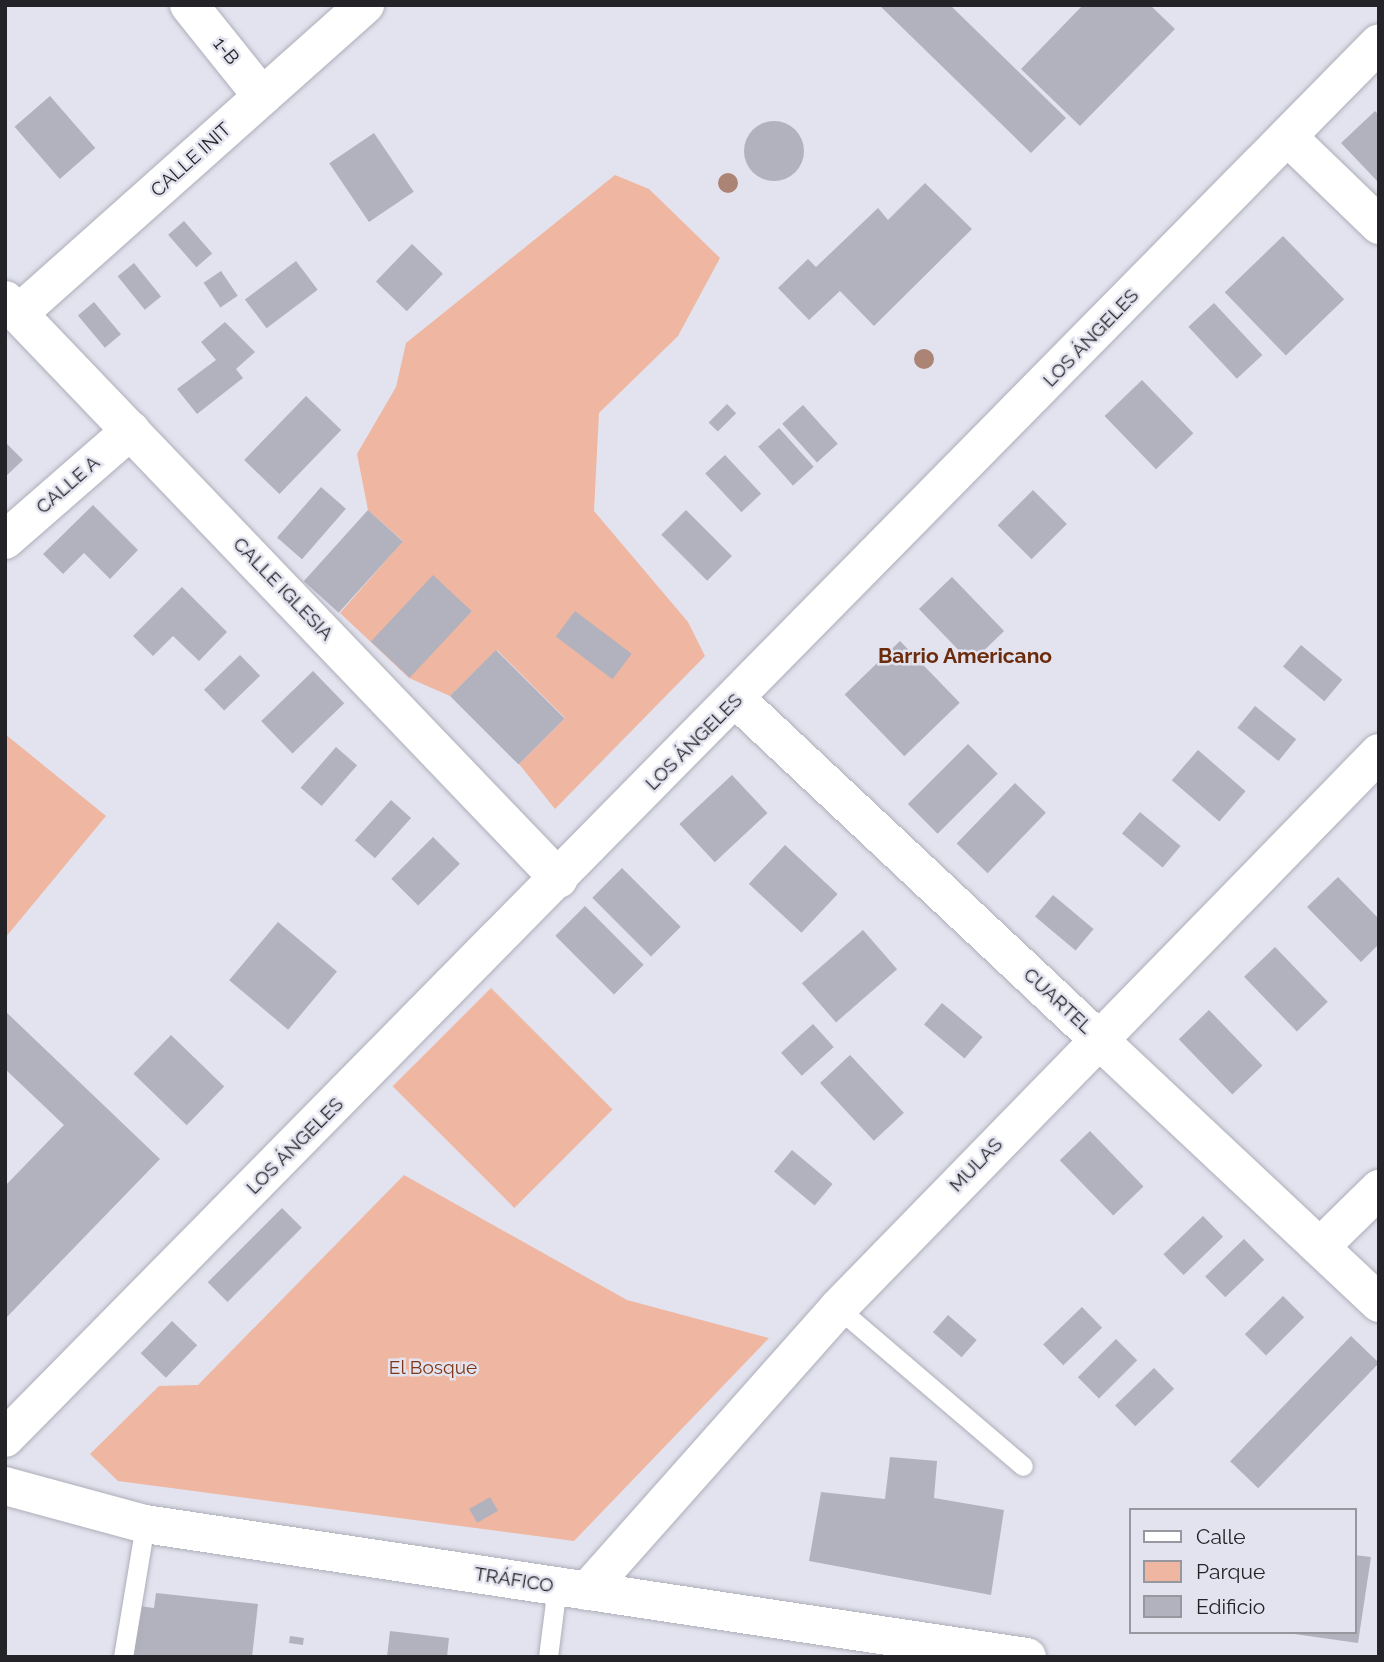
<!DOCTYPE html>
<meta charset="utf-8">
<style>
body{margin:0}
#map{position:relative;width:1384px;height:1662px;overflow:hidden;background:#e2e3ee;font-family:Raleway,sans-serif}
div>[style]{position:absolute}
[style*='--x']{left:calc(var(--x)*1px);top:calc(var(--y)*1px);width:calc(var(--w)*1px);rotate:calc(var(--a)*1deg)}
.green>*{inset:0;background:#efb7a1;transform-origin:0 0}
.building>*{inset:0;background:#b1b2bd;transform-origin:0 0}
.round{border-radius:50%}
.roads{filter:drop-shadow(0 0 2px #adaeb9) drop-shadow(0 0 2px #adaeb9)}
.service>*{height:19px;margin:-9.5px;padding:0 9.5px;transform-origin:9.5px;border-radius:9.5px;background:#fff}
.minor>*{height:38px;margin:-19px;padding:0 19px;transform-origin:19px;border-radius:19px;background:#fff}
.tertiary>*{height:38px;margin:-19px;padding:0 19px;transform-origin:19px;border-radius:19px;background:#fff}
.secondary>*{height:38px;margin:-19px;padding:0 19px;transform-origin:19px;border-radius:19px;background:#fff}
.trees>*{width:20px;height:20px;margin:-10px;border-radius:50%;background:#ac8476}
span{translate:-50% -50%;white-space:nowrap;text-align:center;line-height:1.15;-webkit-text-stroke:5px #e2e3ee;paint-order:stroke}
.street-label{font-size:19px;color:#242428}
.park-label{font-size:19px;color:#7f3614}
.neighbourhood-label{font-size:21px;color:#6b2c0d;font-weight:700}
.frame{position:absolute;inset:0;border:7px solid #242428;pointer-events:none}
.legend{position:absolute;left:1129px;top:1508px;width:228px;height:126px;box-sizing:border-box;background:#e2e3ee;border:2px solid #96979f;margin:0;padding:9px 12px;list-style:none;font-size:21px;color:#242428}
.legend li{display:flex;align-items:center;gap:14px;height:35px}
.legend b{width:35px;border:2px solid #96979f}
</style>
<div id="map">
<div class="green">
<i style="clip-path:polygon(615px 175px,649px 189px,720px 258px,678px 336px,599px 413px,594px 511px,688px 622px,705px 656px,555px 809px,519px 764px,565px 718px,497px 650px,450px 696px,409px 678px,340px 613px,403px 541px,368px 510px,357px 454px,396px 387px,406px 343px)"></i>
<i style="clip-path:polygon(5px 734px,106px 816px,5px 938px)"></i>
<i style="left:491px;top:988px;width:172px;height:139px;rotate:45deg"></i>
<i style="clip-path:polygon(404px 1175px,627px 1300px,769px 1338px,574px 1541px,118px 1481px,90px 1454px,159px 1386px,198px 1385px)"></i>
</div>
<div class="building">
<i style="clip-path:polygon(879px 5px,950px 5px,1066px 118px,1031px 153px)"></i>
<i style="clip-path:polygon(1083px 5px,1150px 5px,1175px 29px,1080px 126px,1021px 69px)"></i>
<i style="left:50px;top:96px;width:69px;height:47px;rotate:49deg"></i>
<i style="clip-path:polygon(1375px 111px,1379px 115px,1379px 183px,1341px 143px)"></i>
<i class="round" style="left:744px;top:121px;width:60px;height:60px"></i>
<i style="left:374px;top:133px;width:71px;height:54px;rotate:56deg"></i>
<i style="clip-path:polygon(925px 183px,972px 229px,874px 326px,840px 291px,809px 320px,778px 288px,808px 259px,816px 267px,878px 208px,888px 220px)"></i>
<i style="left:184px;top:221px;width:43px;height:21px;rotate:49deg"></i>
<i style="left:1283px;top:236px;width:88px;height:81px;rotate:46deg"></i>
<i style="left:412px;top:244px;width:43px;height:52px;rotate:44deg"></i>
<i style="left:296px;top:261px;width:36px;height:64px;rotate:53deg"></i>
<i style="left:134px;top:263px;width:43px;height:21px;rotate:51deg"></i>
<i style="left:221px;top:271px;width:30px;height:21px;rotate:56deg"></i>
<i style="left:94px;top:302px;width:42px;height:21px;rotate:50deg"></i>
<i style="left:1214px;top:303px;width:71px;height:35px;rotate:47deg"></i>
<i style="clip-path:polygon(225px 322px,255px 352px,236px 369px,243px 378px,197px 414px,177px 389px,216px 360px,201px 342px)"></i>
<i style="left:1142px;top:380px;width:74px;height:52px;rotate:46deg"></i>
<i style="left:306px;top:396px;width:49px;height:89px;rotate:44deg"></i>
<i style="left:727px;top:404px;width:13px;height:26px;rotate:45deg"></i>
<i style="left:803px;top:405px;width:52px;height:28px;rotate:48deg"></i>
<i style="left:779px;top:428px;width:52px;height:28px;rotate:48deg"></i>
<i style="clip-path:polygon(5px 442px,23px 460px,5px 477px)"></i>
<i style="left:725px;top:455px;width:53px;height:27px;rotate:47deg"></i>
<i style="left:321px;top:487px;width:33px;height:67px;rotate:41deg"></i>
<i style="left:1033px;top:490px;width:48px;height:50px;rotate:45deg"></i>
<i style="clip-path:polygon(93px 505px,138px 550px,110px 579px,84px 553px,63px 574px,43px 554px)"></i>
<i style="left:368px;top:510px;width:47px;height:96px;rotate:42deg"></i>
<i style="left:686px;top:510px;width:65px;height:35px;rotate:45deg"></i>
<i style="left:433px;top:575px;width:53px;height:91px;rotate:43deg"></i>
<i style="left:952px;top:577px;width:75px;height:46px;rotate:46deg"></i>
<i style="clip-path:polygon(182px 587px,227px 632px,199px 661px,173px 636px,153px 656px,133px 636px)"></i>
<i style="left:575px;top:611px;width:71px;height:32px;rotate:37deg"></i>
<i style="left:900px;top:641px;width:86px;height:77px;rotate:46deg"></i>
<i style="left:1301px;top:645px;width:54px;height:28px;rotate:40deg"></i>
<i style="left:496px;top:650px;width:97px;height:65px;rotate:45deg"></i>
<i style="left:240px;top:655px;width:29px;height:50px;rotate:46deg"></i>
<i style="left:313px;top:671px;width:45px;height:72px;rotate:46deg"></i>
<i style="left:1255px;top:706px;width:53px;height:28px;rotate:39deg"></i>
<i style="left:968px;top:744px;width:42px;height:85px;rotate:45deg"></i>
<i style="left:336px;top:747px;width:28px;height:54px;rotate:41deg"></i>
<i style="left:1198px;top:750px;width:63px;height:40px;rotate:41deg"></i>
<i style="left:732px;top:775px;width:52px;height:72px;rotate:47deg"></i>
<i style="left:1015px;top:783px;width:43px;height:84px;rotate:44deg"></i>
<i style="left:391px;top:800px;width:27px;height:54px;rotate:42deg"></i>
<i style="left:1140px;top:812px;width:53px;height:28px;rotate:40deg"></i>
<i style="left:433px;top:837px;width:38px;height:59px;rotate:45deg"></i>
<i style="left:785px;top:845px;width:72px;height:53px;rotate:43deg"></i>
<i style="left:622px;top:868px;width:83px;height:42px;rotate:45deg"></i>
<i style="clip-path:polygon(1338px 877px,1379px 919px,1379px 944px,1361px 962px,1307px 907px)"></i>
<i style="left:1053px;top:895px;width:53px;height:28px;rotate:40deg"></i>
<i style="left:585px;top:906px;width:83px;height:42px;rotate:45deg"></i>
<i style="left:278px;top:922px;width:77px;height:76px;rotate:40deg"></i>
<i style="left:863px;top:930px;width:52px;height:81px;rotate:49deg"></i>
<i style="left:1275px;top:947px;width:76px;height:43px;rotate:46deg"></i>
<i style="left:942px;top:1003px;width:53px;height:28px;rotate:40deg"></i>
<i style="left:1209px;top:1010px;width:77px;height:42px;rotate:46deg"></i>
<i style="clip-path:polygon(5px 1011px,160px 1159px,5px 1319px,5px 1186px,64px 1125px,5px 1069px)"></i>
<i style="left:813px;top:1024px;width:31px;height:43px;rotate:48deg"></i>
<i style="left:171px;top:1035px;width:74px;height:54px;rotate:44deg"></i>
<i style="left:850px;top:1055px;width:79px;height:41px;rotate:47deg"></i>
<i style="left:1090px;top:1131px;width:77px;height:42px;rotate:46deg"></i>
<i style="left:792px;top:1150px;width:53px;height:28px;rotate:40deg"></i>
<i style="left:282px;top:1208px;width:28px;height:105px;rotate:45deg"></i>
<i style="left:1203px;top:1216px;width:29px;height:55px;rotate:46deg"></i>
<i style="left:1244px;top:1239px;width:29px;height:54px;rotate:46deg"></i>
<i style="left:1283px;top:1296px;width:30px;height:54px;rotate:45deg"></i>
<i style="left:1082px;top:1307px;width:29px;height:54px;rotate:46deg"></i>
<i style="left:948px;top:1315px;width:38px;height:23px;rotate:41deg"></i>
<i style="left:172px;top:1321px;width:35px;height:45px;rotate:44deg"></i>
<i style="left:1351px;top:1336px;width:39px;height:174px;rotate:44deg"></i>
<i style="left:1116px;top:1339px;width:30px;height:54px;rotate:45deg"></i>
<i style="left:1154px;top:1368px;width:29px;height:54px;rotate:46deg"></i>
<i style="clip-path:polygon(890px 1457px,937px 1461px,934px 1498px,1004px 1510px,991px 1595px,809px 1561px,821px 1492px,885px 1499px)"></i>
<i style="left:490px;top:1497px;width:16px;height:24px;rotate:60deg"></i>
<i style="clip-path:polygon(1354px 1555px,1371px 1557px,1358px 1643px,1294px 1634px,1354px 1632px)"></i>
<i style="clip-path:polygon(156px 1593px,258px 1604px,252px 1657px,134px 1655px,139px 1606px,154px 1608px)"></i>
<i style="clip-path:polygon(390px 1631px,449px 1638px,447px 1657px,387px 1657px)"></i>
<i style="left:290px;top:1636px;width:14px;height:7px;rotate:8deg"></i>
</div>
<div class="roads">
<div class="service">
<i style="--x:838;--y:1308;--w:243;--a:40.5"></i>
<i style="--x:123;--y:1657;--w:135;--a:-80.6"></i>
<i style="--x:548;--y:1657;--w:72;--a:-82.8"></i>
</div>
<div class="minor">
<i style="--x:189;--y:5;--w:117;--a:51.3"></i>
<i style="--x:1288;--y:137;--w:127;--a:44"></i>
<i style="--x:5;--y:300;--w:801;--a:46.26"></i>
<i style="--x:18;--y:314;--w:465;--a:-41.7"></i>
<i style="--x:5;--y:540;--w:167;--a:-41.1"></i>
<i style="--x:1097;--y:1038;--w:387;--a:43.2"></i>
<i style="--x:1320;--y:1247;--w:83;--a:-44.5"></i>
</div>
<div class="tertiary">
<i style="--x:737;--y:700;--w:494;--a:43.2"></i>
<i style="--x:5;--y:1486;--w:145;--a:15.2"></i>
<i style="--x:145;--y:1524;--w:892;--a:8.58"></i>
<i style="--x:587;--y:1591;--w:378;--a:-48.4"></i>
<i style="--x:838;--y:1308;--w:775;--a:-45.73"></i>
</div>
<div class="secondary">
<i style="--x:5;--y:1438;--w:1958;--a:-45.43"></i>
</div>
</div>
<div class="trees">
<i style="left:728px;top:183px"></i>
<i style="left:924px;top:359px"></i>
</div>
<div class="street-label">
<span style="left:226px;top:51px;rotate:51deg">1-B</span>
<span style="left:191px;top:160px;rotate:-42deg">CALLE INIT</span>
<span style="left:1091px;top:338px;rotate:-46deg">LOS ÁNGELES</span>
<span style="left:68px;top:485px;rotate:-41deg">CALLE A</span>
<span style="left:283px;top:589px;rotate:46deg">CALLE IGLESIA</span>
<span style="left:694px;top:742px;rotate:-45deg">LOS ÁNGELES</span>
<span style="left:1058px;top:1001px;rotate:43deg">CUARTEL</span>
<span style="left:295px;top:1146px;rotate:-45deg">LOS ÁNGELES</span>
<span style="left:976px;top:1165px;rotate:-46deg">MULAS</span>
<span style="left:514px;top:1580px;rotate:9deg">TRÁFICO</span>
</div>
<div class="park-label">
<span style="left:433px;top:1368px">El Bosque</span>
</div>
<div class="neighbourhood-label">
<span style="left:965px;top:656px">Barrio Americano</span>
</div>
<div class="frame"></div>
<ul class="legend">
<li><b style="height:9px;background:#fff"></b>Calle</li>
<li><b style="height:19px;background:#efb7a1"></b>Parque</li>
<li><b style="height:19px;background:#b1b2bd"></b>Edificio</li>
</ul>
</div>
